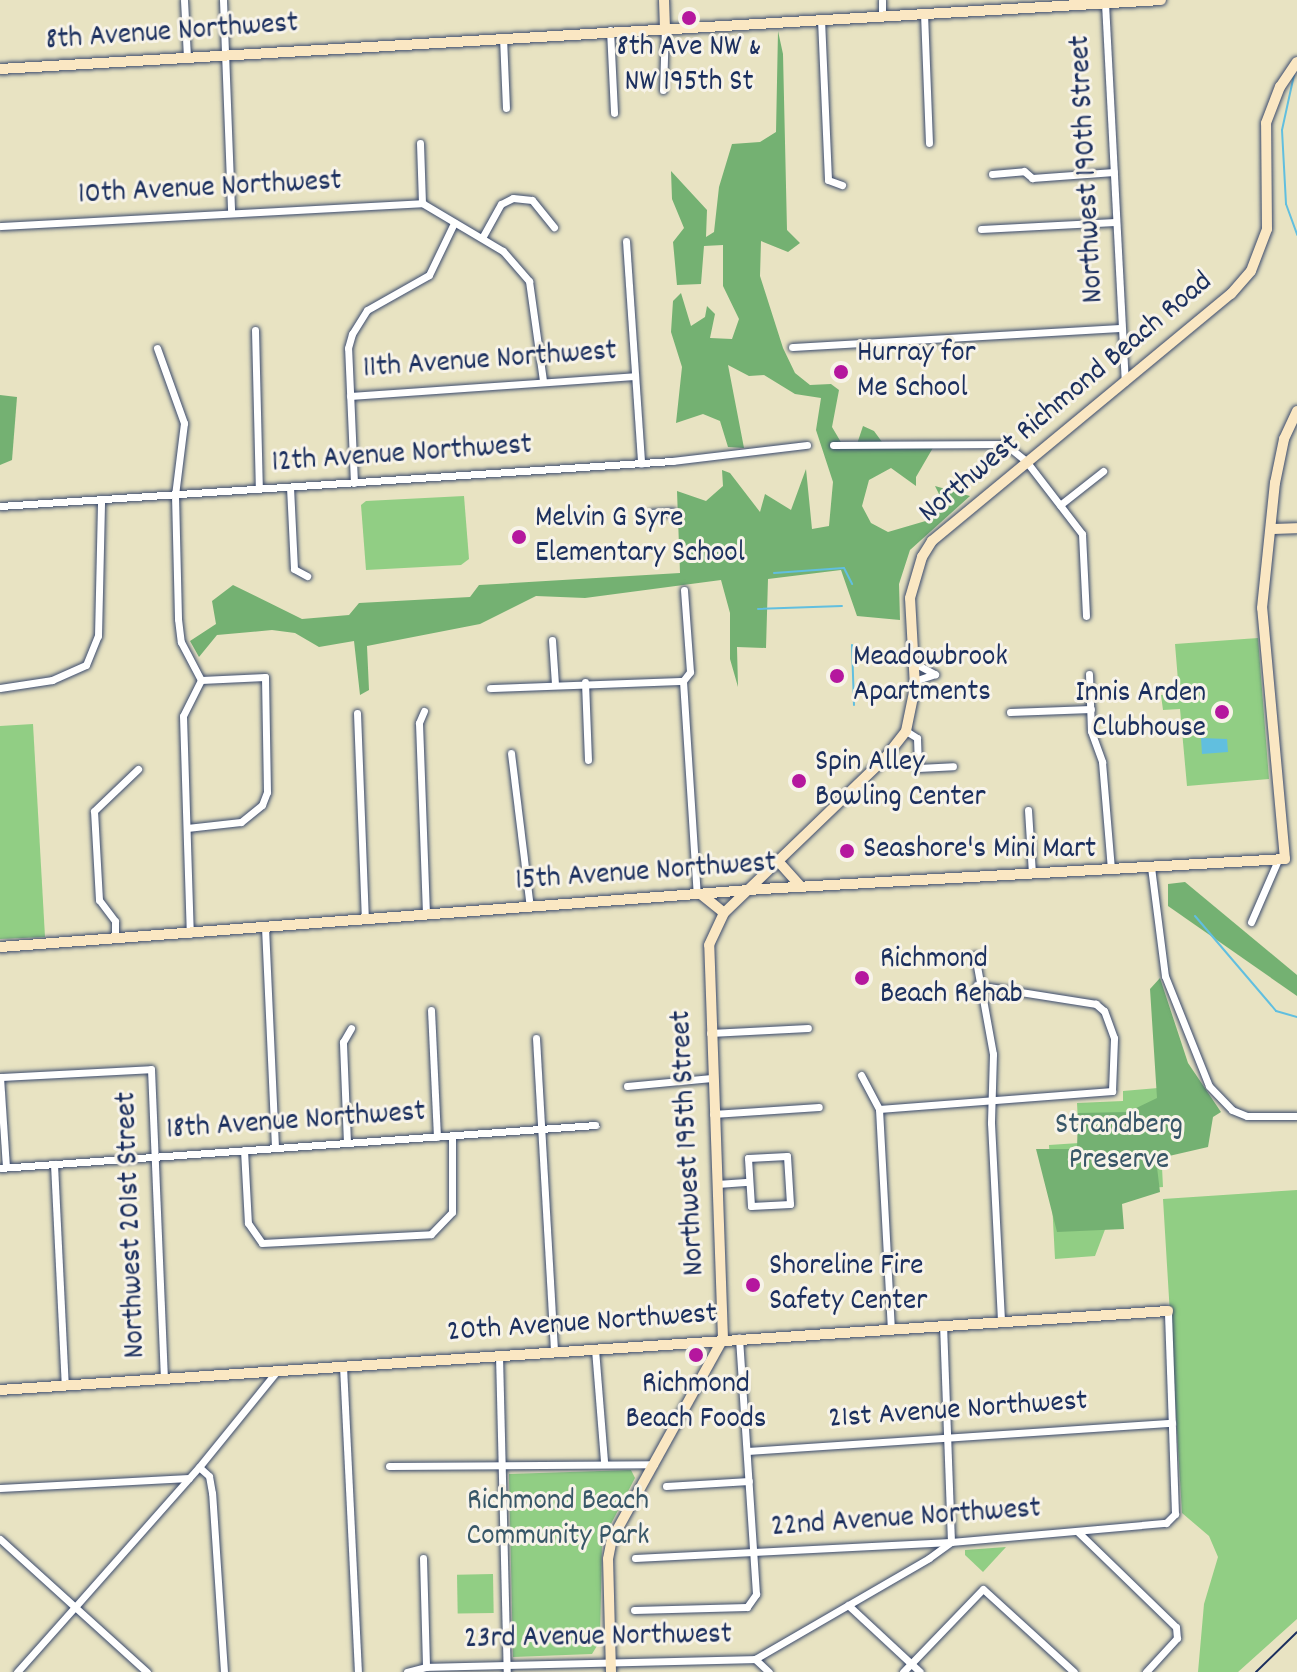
<!DOCTYPE html>
<style>
body{margin:0}
#map{position:relative;width:1297px;height:1672px;overflow:hidden;background:#e8e3c2;font-family:Dekko,sans-serif}
div>[style]{position:absolute}
[style*='--x']{left:calc(var(--x)*1px);top:calc(var(--y)*1px);width:calc(var(--w)*1px);rotate:calc(var(--a)*1deg)}
.green>*{inset:0;background:#91ce84;transform-origin:0 0}
.forest>*{inset:0;background:#74b172}
.water>*{inset:0;background:#61bfdf}
.stream>*{height:2px;margin:-1px;padding:0 1px;transform-origin:1px;border-radius:1px;background:#61bfdf}
.roads{filter:drop-shadow(0 0 2px #3a4a6d) drop-shadow(0 0 2px #3a4a6d)}
.street>*{height:7px;margin:-3.5px;padding:0 3.5px;transform-origin:3.5px;border-radius:3.5px;background:#fff}
.secondary>*{height:10px;margin:-5px;padding:0 5px;transform-origin:5px;border-radius:5px;background:#fae7c3}
.rail>*{height:2px;margin:-1px;padding:0 1px;transform-origin:1px;border-radius:1px;background:#1b2f5e}
.dots>*{width:22px;height:22px;translate:-50% -50%;box-sizing:border-box;border:4px solid #f7f3e8;border-radius:50%}
span{translate:-50% -50%;white-space:nowrap;text-align:center;line-height:1.15;-webkit-text-stroke:6px #f7f3e8;paint-order:stroke}
.street-label{font-size:30px;color:#1b2f5e}
.poi-label{font-size:30px;color:#1b2f5e}
.left{translate:0 -50%;text-align:left}
.right{translate:-100% -50%;text-align:right}
.park-label{font-size:30px;color:#385768}
</style>
<div id="map">
<div class="green">
<i style="clip-path:polygon(464px 496px,469px 559px,461px 565px,366px 570px,361px 505px,366px 501px)"></i>
<i style="clip-path:polygon(1258px 638px,1269px 779px,1187px 786px,1180px 709px,1163px 710px,1161px 695px,1179px 693px,1175px 644px)"></i>
<i style="clip-path:polygon(33px 724px,45px 937px,0 939px,0 726px)"></i>
<i style="clip-path:polygon(1158px 1088px,1163px 1187px,1120px 1190px,1095px 1256px,1055px 1259px,1049px 1145px,1079px 1143px,1077px 1103px,1123px 1101px,1123px 1091px)"></i>
<i style="clip-path:polygon(1297px 1190px,1297px 1619px,1238px 1672px,1198px 1672px,1204px 1604px,1218px 1557px,1209px 1536px,1182px 1513px,1163px 1199px)"></i>
<i style="clip-path:polygon(631px 1470px,635px 1478px,602px 1541px,600px 1641px,592px 1654px,513px 1657px,509px 1474px)"></i>
<i style="clip-path:polygon(1006px 1547px,983px 1572px,965px 1555px,965px 1550px)"></i>
<i style="left:493px;top:1574px;width:39px;height:36px;rotate:89deg"></i>
</div>
<div class="forest">
<i style="clip-path:polygon(778px 31px,783px 54px,787px 230px,800px 243px,788px 252px,761px 241px,760px 276px,783px 348px,795px 373px,810px 385px,831px 384px,839px 390px,832px 427px,845px 449px,856px 447px,863px 426px,874px 431px,885px 446px,934px 446px,916px 477px,916px 486px,891px 468px,869px 480px,862px 506px,871px 523px,888px 532px,929px 520px,945px 506px,935px 486px,970px 496px,910px 550px,899px 584px,900px 620px,857px 616px,841px 570px,768px 579px,766px 648px,737px 647px,738px 687px,730px 659px,730px 613px,721px 580px,585px 598px,536px 596px,480px 624px,367px 646px,369px 690px,360px 695px,354px 641px,319px 647px,295px 633px,272px 630px,217px 635px,199px 657px,190px 641px,216px 624px,212px 601px,233px 585px,302px 619px,349px 615px,359px 603px,470px 597px,479px 585px,680px 573px,677px 491px,706px 501px,723px 486px,722px 470px,730px 473px,760px 512px,765px 494px,791px 510px,806px 469px,812px 529px,829px 526px,833px 482px,816px 430px,821px 398px,795px 394px,764px 375px,749px 376px,728px 365px,744px 448px,728px 447px,720px 421px,703px 414px,676px 423px,682px 367px,671px 332px,673px 301px,681px 293px,691px 326px,705px 317px,707px 306px,715px 314px,710px 338px,732px 339px,739px 319px,723px 286px,723px 245px,704px 246px,701px 284px,677px 285px,673px 242px,684px 228px,672px 199px,671px 171px,707px 210px,706px 237px,714px 232px,719px 187px,732px 144px,760px 142px,776px 132px)"></i>
<i style="clip-path:polygon(0 395px,17px 397px,12px 460px,0 465px)"></i>
<i style="clip-path:polygon(1185px 882px,1297px 975px,1297px 996px,1168px 906px,1168px 884px)"></i>
<i style="clip-path:polygon(1160px 978px,1188px 1063px,1221px 1112px,1213px 1117px,1208px 1147px,1156px 1159px,1160px 1192px,1122px 1204px,1124px 1229px,1057px 1232px,1036px 1149px,1077px 1149px,1078px 1113px,1128px 1112px,1157px 1098px,1150px 989px)"></i>
</div>
<div class="water">
<i style="clip-path:polygon(1201px 738px,1227px 739px,1228px 752px,1202px 754px)"></i>
</div>
<div class="stream">
<i style="--x:1294;--y:75;--w:56;--a:102.3"></i>
<i style="--x:1282;--y:130;--w:74;--a:86.9"></i>
<i style="--x:1286;--y:204;--w:33;--a:70"></i>
<i style="--x:774;--y:573;--w:70;--a:-4.1"></i>
<i style="--x:844;--y:568;--w:18;--a:63"></i>
<i style="--x:758;--y:609;--w:84;--a:-2"></i>
<i style="--x:852;--y:645;--w:60;--a:88.1"></i>
<i style="--x:1195;--y:916;--w:125;--a:49.5"></i>
<i style="--x:1276;--y:1011;--w:22;--a:16"></i>
</div>
<div class="roads">
<div class="street">
<i style="--x:184;--y:0;--w:57;--a:87"></i>
<i style="--x:223;--y:0;--w:212;--a:87.8"></i>
<i style="--x:882;--y:0;--w:15;--a:90"></i>
<i style="--x:1105;--y:3;--w:379;--a:87"></i>
<i style="--x:924;--y:13;--w:130;--a:87.8"></i>
<i style="--x:821;--y:19;--w:161;--a:87.5"></i>
<i style="--x:828;--y:180;--w:15;--a:20"></i>
<i style="--x:610;--y:30;--w:83;--a:87.2"></i>
<i style="--x:503;--y:37;--w:71;--a:87.6"></i>
<i style="--x:663;--y:90;--w:63;--a:-88.2"></i>
<i style="--x:420;--y:143;--w:60;--a:88.1"></i>
<i style="--x:992;--y:174;--w:32;--a:-5"></i>
<i style="--x:1024;--y:171;--w:11;--a:41"></i>
<i style="--x:1032;--y:178;--w:82;--a:-4.2"></i>
<i style="--x:0;--y:226;--w:423;--a:-3.1"></i>
<i style="--x:422;--y:203;--w:94;--a:30.7"></i>
<i style="--x:503;--y:251;--w:40;--a:49"></i>
<i style="--x:529;--y:281;--w:101;--a:82"></i>
<i style="--x:981;--y:229;--w:134;--a:-3"></i>
<i style="--x:482;--y:238;--w:39;--a:-61"></i>
<i style="--x:501;--y:204;--w:13;--a:-27"></i>
<i style="--x:513;--y:198;--w:19;--a:6"></i>
<i style="--x:532;--y:200;--w:35;--a:51"></i>
<i style="--x:626;--y:241;--w:223;--a:86.1"></i>
<i style="--x:255;--y:330;--w:159;--a:88.6"></i>
<i style="--x:792;--y:347;--w:329;--a:-3.3"></i>
<i style="--x:157;--y:348;--w:80;--a:70.2"></i>
<i style="--x:184;--y:423;--w:73;--a:97.1"></i>
<i style="--x:175;--y:495;--w:124;--a:88.6"></i>
<i style="--x:178;--y:619;--w:23;--a:83"></i>
<i style="--x:181;--y:642;--w:43;--a:62.2"></i>
<i style="--x:201;--y:680;--w:40;--a:116.6"></i>
<i style="--x:183;--y:716;--w:218;--a:88.2"></i>
<i style="--x:350;--y:396;--w:285;--a:-4"></i>
<i style="--x:833;--y:445;--w:172;--a:-0.3"></i>
<i style="--x:1005;--y:444;--w:27;--a:39"></i>
<i style="--x:1026;--y:461;--w:92;--a:52.5"></i>
<i style="--x:1082;--y:534;--w:82;--a:87.2"></i>
<i style="--x:354;--y:483;--w:135;--a:-92.5"></i>
<i style="--x:348;--y:348;--w:15;--a:-74"></i>
<i style="--x:352;--y:334;--w:28;--a:-58"></i>
<i style="--x:367;--y:310;--w:71;--a:-29.4"></i>
<i style="--x:429;--y:275;--w:58;--a:-64.3"></i>
<i style="--x:290;--y:487;--w:82;--a:87.2"></i>
<i style="--x:294;--y:569;--w:15;--a:28"></i>
<i style="--x:1060;--y:505;--w:55;--a:-38.3"></i>
<i style="--x:0;--y:506;--w:674;--a:-3.83"></i>
<i style="--x:672;--y:461;--w:136;--a:-6.8"></i>
<i style="--x:651;--y:513;--w:22;--a:-3"></i>
<i style="--x:684;--y:590;--w:82;--a:85.8"></i>
<i style="--x:690;--y:672;--w:11;--a:128"></i>
<i style="--x:683;--y:681;--w:214;--a:86.3"></i>
<i style="--x:552;--y:640;--w:44;--a:86.1"></i>
<i style="--x:914;--y:663;--w:24;--a:28"></i>
<i style="--x:1089;--y:674;--w:57;--a:88"></i>
<i style="--x:1091;--y:731;--w:33;--a:70"></i>
<i style="--x:1102;--y:762;--w:108;--a:85.2"></i>
<i style="--x:914;--y:681;--w:22;--a:-18"></i>
<i style="--x:585;--y:682;--w:78;--a:87.8"></i>
<i style="--x:0;--y:688;--w:53;--a:-8.7"></i>
<i style="--x:52;--y:680;--w:37;--a:-24"></i>
<i style="--x:86;--y:665;--w:31;--a:-68"></i>
<i style="--x:98;--y:636;--w:137;--a:-88.7"></i>
<i style="--x:490;--y:688;--w:193;--a:-2.1"></i>
<i style="--x:424;--y:711;--w:13;--a:113"></i>
<i style="--x:419;--y:723;--w:192;--a:87.9"></i>
<i style="--x:1010;--y:712;--w:81;--a:-2.1"></i>
<i style="--x:357;--y:713;--w:207;--a:87.8"></i>
<i style="--x:906;--y:731;--w:13;--a:32"></i>
<i style="--x:917;--y:738;--w:30;--a:88"></i>
<i style="--x:918;--y:768;--w:35;--a:-3"></i>
<i style="--x:511;--y:753;--w:155;--a:83"></i>
<i style="--x:1028;--y:810;--w:64;--a:86.4"></i>
<i style="--x:187;--y:828;--w:54;--a:-6.3"></i>
<i style="--x:241;--y:822;--w:27;--a:-39"></i>
<i style="--x:262;--y:805;--w:14;--a:-69"></i>
<i style="--x:267;--y:792;--w:115;--a:-91"></i>
<i style="--x:265;--y:677;--w:64;--a:177.3"></i>
<i style="--x:1151;--y:867;--w:110;--a:82.7"></i>
<i style="--x:1165;--y:976;--w:118;--a:68.2"></i>
<i style="--x:1209;--y:1086;--w:33;--a:46"></i>
<i style="--x:1232;--y:1110;--w:16;--a:22"></i>
<i style="--x:1247;--y:1116;--w:50;--a:0"></i>
<i style="--x:1251;--y:922;--w:68;--a:-66.5"></i>
<i style="--x:265;--y:927;--w:221;--a:87.4"></i>
<i style="--x:115;--y:939;--w:18;--a:-90"></i>
<i style="--x:115;--y:921;--w:26;--a:-127"></i>
<i style="--x:99;--y:900;--w:89;--a:-93.2"></i>
<i style="--x:94;--y:811;--w:61;--a:-43.7"></i>
<i style="--x:975;--y:955;--w:101;--a:79.7"></i>
<i style="--x:993;--y:1054;--w:69;--a:91.7"></i>
<i style="--x:991;--y:1123;--w:197;--a:87.1"></i>
<i style="--x:431;--y:1010;--w:127;--a:87.3"></i>
<i style="--x:710;--y:1033;--w:98;--a:-2.9"></i>
<i style="--x:536;--y:1038;--w:314;--a:86.7"></i>
<i style="--x:861;--y:1075;--w:38;--a:62"></i>
<i style="--x:879;--y:1109;--w:219;--a:86.9"></i>
<i style="--x:0;--y:1077;--w:151;--a:-3"></i>
<i style="--x:151;--y:1069;--w:310;--a:87.6"></i>
<i style="--x:0;--y:1077;--w:90;--a:86.2"></i>
<i style="--x:627;--y:1086;--w:85;--a:-5.4"></i>
<i style="--x:879;--y:1109;--w:234;--a:-4.4"></i>
<i style="--x:1112;--y:1091;--w:53;--a:-87.8"></i>
<i style="--x:1114;--y:1038;--w:29;--a:-110"></i>
<i style="--x:1104;--y:1011;--w:11;--a:-139"></i>
<i style="--x:1096;--y:1004;--w:121;--a:-171"></i>
<i style="--x:713;--y:1114;--w:106;--a:-3.8"></i>
<i style="--x:347;--y:1143;--w:101;--a:-92.3"></i>
<i style="--x:343;--y:1042;--w:16;--a:-60"></i>
<i style="--x:244;--y:1150;--w:73;--a:86.9"></i>
<i style="--x:248;--y:1223;--w:24;--a:55"></i>
<i style="--x:262;--y:1243;--w:169;--a:-3"></i>
<i style="--x:431;--y:1234;--w:30;--a:-46"></i>
<i style="--x:452;--y:1212;--w:76;--a:-90"></i>
<i style="--x:787;--y:1156;--w:48;--a:86.4"></i>
<i style="--x:790;--y:1204;--w:39;--a:177"></i>
<i style="--x:751;--y:1206;--w:48;--a:-93.6"></i>
<i style="--x:748;--y:1158;--w:39;--a:-3"></i>
<i style="--x:54;--y:1164;--w:222;--a:87.2"></i>
<i style="--x:0;--y:1168;--w:597;--a:-4.13"></i>
<i style="--x:717;--y:1184;--w:32;--a:-4"></i>
<i style="--x:595;--y:1349;--w:113;--a:85.4"></i>
<i style="--x:499;--y:1355;--w:317;--a:88.6"></i>
<i style="--x:343;--y:1366;--w:306;--a:87.2"></i>
<i style="--x:747;--y:1451;--w:426;--a:-3.8"></i>
<i style="--x:389;--y:1466;--w:265;--a:-0.4"></i>
<i style="--x:666;--y:1486;--w:83;--a:-3.4"></i>
<i style="--x:0;--y:1488;--w:189;--a:-3"></i>
<i style="--x:1078;--y:1532;--w:136;--a:44.1"></i>
<i style="--x:1176;--y:1627;--w:11;--a:85"></i>
<i style="--x:1177;--y:1638;--w:46;--a:132.4"></i>
<i style="--x:0;--y:1539;--w:101;--a:42.2"></i>
<i style="--x:75;--y:1607;--w:187;--a:-48.5"></i>
<i style="--x:423;--y:1558;--w:109;--a:88.4"></i>
<i style="--x:635;--y:1558;--w:316;--a:-2.9"></i>
<i style="--x:951;--y:1542;--w:216;--a:-5.1"></i>
<i style="--x:1166;--y:1523;--w:13;--a:-45"></i>
<i style="--x:1175;--y:1514;--w:203;--a:-92"></i>
<i style="--x:848;--y:1605;--w:98;--a:42.9"></i>
<i style="--x:634;--y:1610;--w:113;--a:-1.5"></i>
<i style="--x:747;--y:1607;--w:16;--a:-55"></i>
<i style="--x:756;--y:1594;--w:257;--a:-93.8"></i>
<i style="--x:755;--y:1659;--w:19;--a:43"></i>
<i style="--x:17;--y:1672;--w:87;--a:-48.3"></i>
<i style="--x:75;--y:1607;--w:97;--a:42.1"></i>
<i style="--x:224;--y:1672;--w:179;--a:-93.8"></i>
<i style="--x:212;--y:1493;--w:17;--a:-100"></i>
<i style="--x:209;--y:1476;--w:13;--a:-138"></i>
<i style="--x:199;--y:1467;--w:124;--a:-50.9"></i>
<i style="--x:407;--y:1672;--w:20;--a:-15"></i>
<i style="--x:426;--y:1667;--w:329;--a:-1.4"></i>
<i style="--x:755;--y:1659;--w:201;--a:-30.1"></i>
<i style="--x:929;--y:1558;--w:27;--a:-36"></i>
<i style="--x:951;--y:1542;--w:218;--a:-92.1"></i>
<i style="--x:903;--y:1672;--w:115;--a:-46.1"></i>
<i style="--x:983;--y:1589;--w:123;--a:42.4"></i>
</div>
<div class="secondary">
<i style="--x:664;--y:0;--w:27;--a:88"></i>
<i style="--x:0;--y:69;--w:1163;--a:-3.4"></i>
<i style="--x:1271;--y:529;--w:26;--a:-2"></i>
<i style="--x:777;--y:860;--w:36;--a:48"></i>
<i style="--x:702;--y:895;--w:28;--a:39"></i>
<i style="--x:0;--y:947;--w:764;--a:-4.35"></i>
<i style="--x:762;--y:889;--w:524;--a:-3.28"></i>
<i style="--x:1285;--y:859;--w:252;--a:-95.2"></i>
<i style="--x:1262;--y:608;--w:126;--a:-84.1"></i>
<i style="--x:1275;--y:483;--w:45;--a:-78.4"></i>
<i style="--x:1284;--y:439;--w:31;--a:-65"></i>
<i style="--x:0;--y:1390;--w:1171;--a:-3.87"></i>
<i style="--x:611;--y:1672;--w:113;--a:-91.5"></i>
<i style="--x:608;--y:1559;--w:20;--a:-79"></i>
<i style="--x:612;--y:1539;--w:229;--a:-61"></i>
<i style="--x:723;--y:1339;--w:394;--a:-92"></i>
<i style="--x:709;--y:945;--w:35;--a:-65"></i>
<i style="--x:724;--y:913;--w:223;--a:-43.9"></i>
<i style="--x:885;--y:758;--w:34;--a:-52"></i>
<i style="--x:906;--y:731;--w:45;--a:-78.4"></i>
<i style="--x:915;--y:687;--w:89;--a:-93.2"></i>
<i style="--x:910;--y:598;--w:43;--a:-73.7"></i>
<i style="--x:922;--y:557;--w:19;--a:-58"></i>
<i style="--x:932;--y:541;--w:388;--a:-39.6"></i>
<i style="--x:1231;--y:294;--w:30;--a:-49"></i>
<i style="--x:1251;--y:271;--w:45;--a:-69.1"></i>
<i style="--x:1267;--y:229;--w:106;--a:-90.5"></i>
<i style="--x:1266;--y:123;--w:39;--a:-69"></i>
<i style="--x:1280;--y:87;--w:30;--a:-56"></i>
</div>
</div>
<div class="rail">
<i style="--x:1256;--y:1672;--w:57;--a:-44.3"></i>
</div>
<div class="dots">
<i style="left:689px;top:18px;background:#b5179e"></i>
<i style="left:841px;top:372px;background:#b5179e"></i>
<i style="left:519px;top:537px;background:#b5179e"></i>
<i style="left:837px;top:676px;background:#b5179e"></i>
<i style="left:1222px;top:712px;background:#b5179e"></i>
<i style="left:799px;top:781px;background:#b5179e"></i>
<i style="left:847px;top:851px;background:#b5179e"></i>
<i style="left:862px;top:978px;background:#b5179e"></i>
<i style="left:753px;top:1285px;background:#b5179e"></i>
<i style="left:696px;top:1355px;background:#b5179e"></i>
</div>
<div class="street-label">
<span style="left:172px;top:34px;rotate:-4deg">8th Avenue Northwest</span>
<span style="left:1089px;top:169px;rotate:-93deg">Northwest 190th Street</span>
<span style="left:210px;top:190px;rotate:-3deg">10th Avenue Northwest</span>
<span style="left:490px;top:362px;rotate:-4deg">11th Avenue Northwest</span>
<span style="left:1067px;top:399px;rotate:-40deg">Northwest Richmond Beach Road</span>
<span style="left:402px;top:456px;rotate:-4deg">12th Avenue Northwest</span>
<span style="left:646px;top:874px;rotate:-4deg">15th Avenue Northwest</span>
<span style="left:296px;top:1123px;rotate:-4deg">18th Avenue Northwest</span>
<span style="left:690px;top:1143px;rotate:-93deg">Northwest 195th Street</span>
<span style="left:133px;top:1225px;rotate:-92deg">Northwest 201st Street</span>
<span style="left:582px;top:1325px;rotate:-4deg">20th Avenue Northwest</span>
<span style="left:958px;top:1412px;rotate:-4deg">21st Avenue Northwest</span>
<span style="left:906px;top:1520px;rotate:-4deg">22nd Avenue Northwest</span>
<span style="left:598px;top:1639px;rotate:-1deg">23rd Avenue Northwest</span>
</div>
<div class="poi-label">
<span style="left:689px;top:66px">8th Ave NW &amp;<br>NW 195th St</span>
<span class="left" style="left:857px;top:372px">Hurray for<br>Me School</span>
<span class="left" style="left:535px;top:537px">Melvin G Syre<br>Elementary School</span>
<span class="left" style="left:853px;top:676px">Meadowbrook<br>Apartments</span>
<span class="right" style="left:1206px;top:712px">Innis Arden<br>Clubhouse</span>
<span class="left" style="left:815px;top:781px">Spin Alley<br>Bowling Center</span>
<span class="left" style="left:863px;top:851px">Seashore's Mini Mart</span>
<span class="left" style="left:880px;top:978px">Richmond<br>Beach Rehab</span>
<span class="left" style="left:769px;top:1285px">Shoreline Fire<br>Safety Center</span>
<span style="left:696px;top:1403px">Richmond<br>Beach Foods</span>
</div>
<div class="park-label">
<span style="left:1119px;top:1144px">Strandberg<br>Preserve</span>
<span style="left:558px;top:1520px">Richmond Beach<br>Community Park</span>
</div>
</div>
